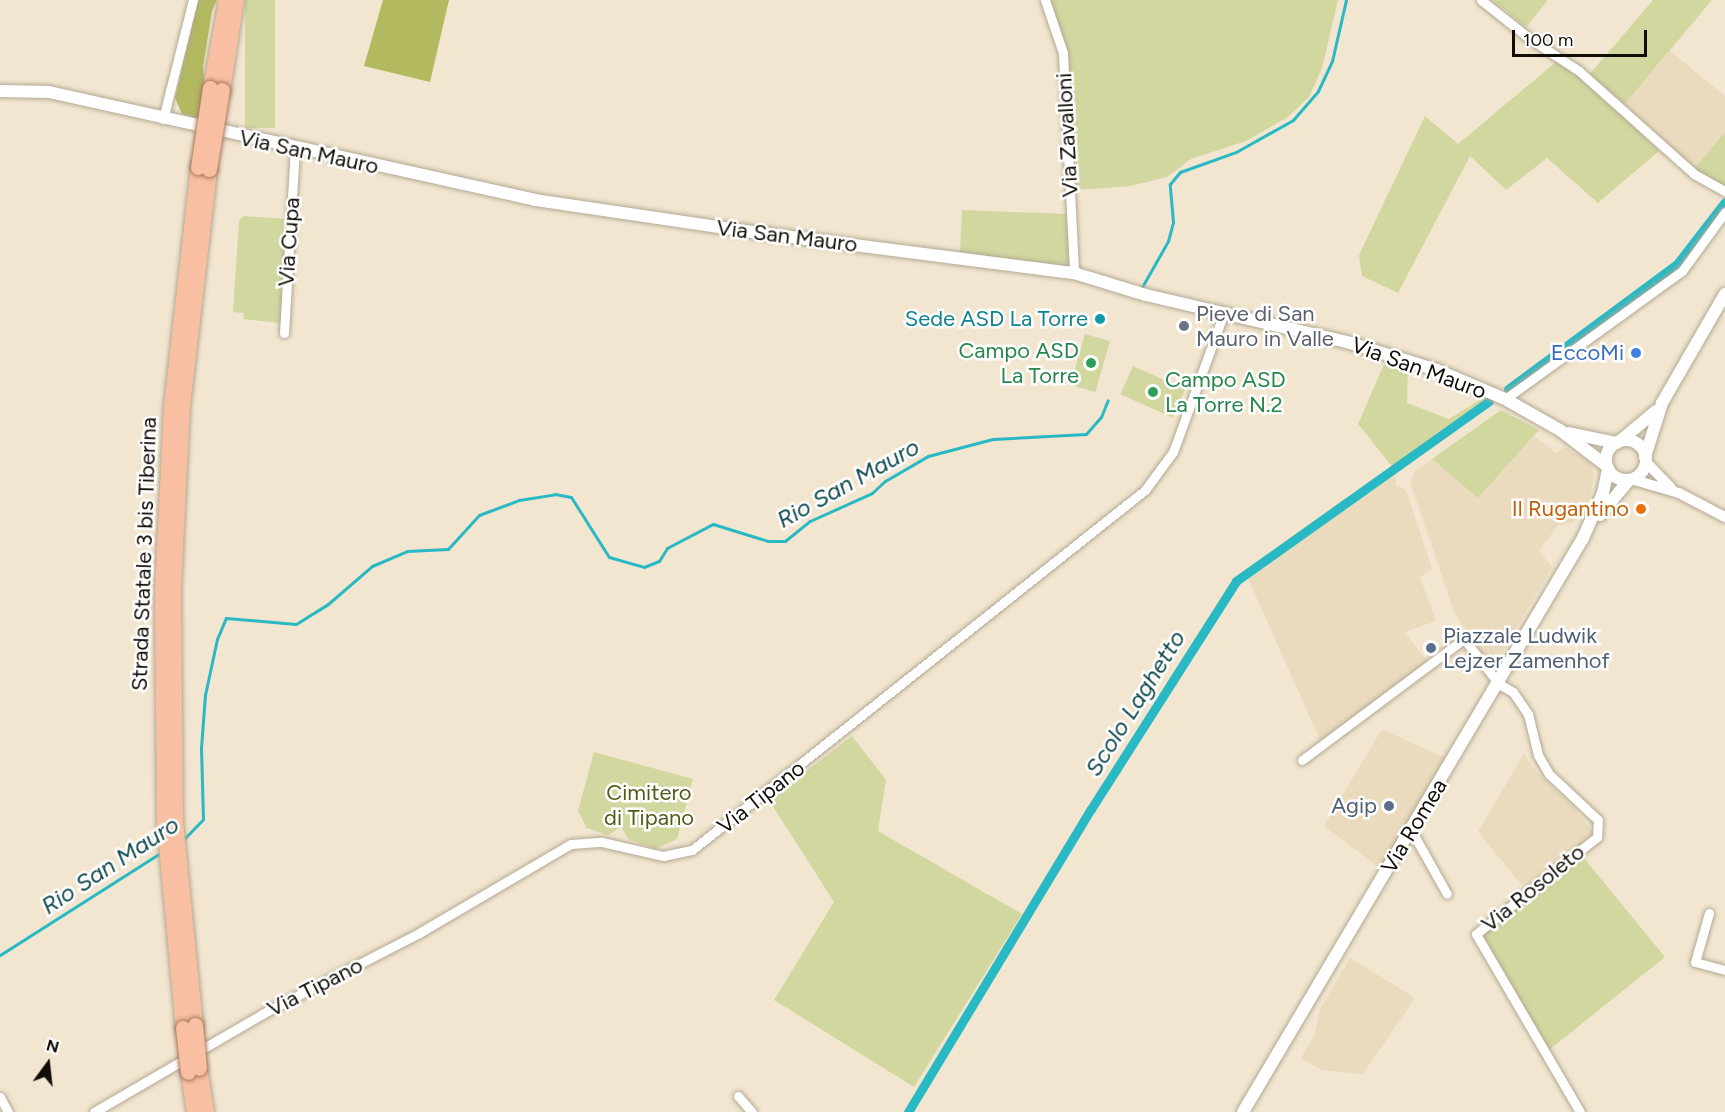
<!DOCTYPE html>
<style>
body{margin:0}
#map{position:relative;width:1725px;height:1112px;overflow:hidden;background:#f2e6d0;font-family:Figtree,sans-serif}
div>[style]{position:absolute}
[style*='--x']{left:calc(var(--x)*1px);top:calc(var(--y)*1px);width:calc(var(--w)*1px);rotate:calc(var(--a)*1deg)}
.built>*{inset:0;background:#eadbbe}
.green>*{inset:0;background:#d2d7a0;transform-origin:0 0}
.forest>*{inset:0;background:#b2b95f}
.stream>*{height:3px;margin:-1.5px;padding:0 1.5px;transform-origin:1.5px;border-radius:1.5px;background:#29b9c4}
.canal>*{height:9px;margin:-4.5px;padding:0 4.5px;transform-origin:4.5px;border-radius:4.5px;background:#29b9c4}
.roads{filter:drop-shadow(0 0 2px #b3a893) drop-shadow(0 0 2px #b3a893)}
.minor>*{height:9px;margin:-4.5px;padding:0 4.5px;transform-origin:4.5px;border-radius:4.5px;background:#fff}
.tertiary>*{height:10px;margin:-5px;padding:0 5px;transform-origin:5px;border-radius:5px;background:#fff}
.secondary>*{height:12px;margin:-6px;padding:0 6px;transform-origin:6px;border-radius:6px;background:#fff}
.secondary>.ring{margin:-6px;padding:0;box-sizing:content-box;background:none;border:12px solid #fff;border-radius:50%}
.trunk>*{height:15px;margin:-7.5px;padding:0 7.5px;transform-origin:7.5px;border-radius:7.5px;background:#f8bfa2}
.bridges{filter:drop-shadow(0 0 2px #a6775d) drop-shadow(0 0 2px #a6775d)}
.trunk-bridge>*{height:15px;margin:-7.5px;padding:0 7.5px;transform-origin:7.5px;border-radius:7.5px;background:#f8bfa2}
.dots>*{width:16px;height:16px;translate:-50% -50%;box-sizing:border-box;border:3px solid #fff;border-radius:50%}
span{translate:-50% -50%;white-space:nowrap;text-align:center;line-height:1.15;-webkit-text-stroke:5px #fff;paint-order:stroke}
.street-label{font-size:22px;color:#120e07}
.worship-label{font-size:22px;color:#5b616d}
.left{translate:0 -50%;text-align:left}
.culture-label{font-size:22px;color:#0d838f}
.right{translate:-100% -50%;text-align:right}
.leisure-label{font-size:22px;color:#27864d}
.shop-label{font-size:22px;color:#366cbe}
.food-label{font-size:22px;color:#c56008}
.service-label{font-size:22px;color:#4e5e75}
.park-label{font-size:22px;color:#555916}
.water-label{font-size:24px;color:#104b50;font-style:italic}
.north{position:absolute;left:18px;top:1034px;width:60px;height:60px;-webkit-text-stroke:4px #fff;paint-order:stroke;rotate:15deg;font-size:16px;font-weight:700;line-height:24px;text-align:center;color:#120e07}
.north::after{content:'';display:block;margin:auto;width:21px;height:27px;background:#120e07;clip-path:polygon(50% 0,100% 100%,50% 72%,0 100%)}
.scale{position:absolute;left:1512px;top:30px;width:135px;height:27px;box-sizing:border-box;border:3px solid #120e07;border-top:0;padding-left:8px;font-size:18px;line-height:21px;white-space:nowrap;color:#120e07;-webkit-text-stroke:4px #fff;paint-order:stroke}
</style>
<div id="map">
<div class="built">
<i style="clip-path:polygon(1670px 51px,1725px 96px,1725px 132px,1694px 169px,1624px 105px)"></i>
<i style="clip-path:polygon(1534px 436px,1556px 453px,1565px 447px,1590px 462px,1594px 476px,1590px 497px,1573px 523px,1558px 525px,1539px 551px,1552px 567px,1497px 661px,1487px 661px,1455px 614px,1410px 482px,1415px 471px,1432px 459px,1478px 498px)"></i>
<i style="clip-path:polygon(1395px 470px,1396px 486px,1406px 490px,1432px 569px,1420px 577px,1436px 621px,1404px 632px,1427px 661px,1321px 742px,1246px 574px)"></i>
<i style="clip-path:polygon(1382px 729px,1445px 758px,1381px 869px,1324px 826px)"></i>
<i style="clip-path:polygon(1524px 753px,1532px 767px,1573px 807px,1594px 834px,1525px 889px,1478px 832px)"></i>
<i style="clip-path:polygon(1350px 958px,1415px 998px,1363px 1074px,1322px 1070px,1301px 1058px,1314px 1036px,1320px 1009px)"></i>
</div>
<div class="green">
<i style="left:245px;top:0;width:30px;height:128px"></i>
<i style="clip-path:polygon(1050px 0,1338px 0,1322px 68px,1309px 97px,1288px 117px,1246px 141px,1191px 159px,1167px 177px,1130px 186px,1078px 190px,1074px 190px,1069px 62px)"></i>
<i style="clip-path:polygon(1492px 0,1548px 0,1526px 27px)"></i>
<i style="clip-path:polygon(1653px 0,1712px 0,1624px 105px,1590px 74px)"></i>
<i style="clip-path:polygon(1557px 61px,1582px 77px,1659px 151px,1598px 203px,1547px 158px,1506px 190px,1470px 156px,1398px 293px,1362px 276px,1359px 255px,1425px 116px,1458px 144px)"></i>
<i style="clip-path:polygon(1725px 132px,1725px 186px,1694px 169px)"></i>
<i style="clip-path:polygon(962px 210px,1067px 214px,1069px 268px,960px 252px)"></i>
<i style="clip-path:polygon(243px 216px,287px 219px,281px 323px,243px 319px,244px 313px,233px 312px,239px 221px)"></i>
<i style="left:1085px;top:334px;width:26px;height:53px;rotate:16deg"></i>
<i style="clip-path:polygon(1385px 362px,1408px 369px,1407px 403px,1449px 419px,1483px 398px,1494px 403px,1395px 470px,1358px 424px)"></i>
<i style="left:1133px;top:366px;width:57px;height:31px;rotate:24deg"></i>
<i style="clip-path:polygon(1501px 410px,1539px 430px,1478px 498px,1432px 459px)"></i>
<i style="clip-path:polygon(852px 736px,886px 780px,878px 831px,1022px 914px,914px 1087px,774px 1000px,834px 902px,769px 800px)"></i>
<i style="clip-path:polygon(594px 752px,693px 779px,677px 839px,656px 849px,628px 839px,621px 827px,608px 835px,587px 828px,578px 811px)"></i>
<i style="clip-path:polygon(1583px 857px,1665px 957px,1549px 1050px,1523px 1014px,1483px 940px,1486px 929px)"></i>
</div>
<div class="forest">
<i style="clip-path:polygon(198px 0,217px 0,212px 11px,203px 67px,205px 87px,200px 119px,182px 114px,175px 98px)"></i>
<i style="clip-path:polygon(383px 0,449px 0,430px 82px,364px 66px)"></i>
</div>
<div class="stream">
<i style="--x:1142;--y:287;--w:53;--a:-60.5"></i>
<i style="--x:1168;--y:241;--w:20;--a:-75"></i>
<i style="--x:1173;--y:222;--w:38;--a:-95"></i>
<i style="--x:1170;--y:184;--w:16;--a:-50"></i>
<i style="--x:1180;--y:172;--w:59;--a:-19.7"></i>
<i style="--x:1236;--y:152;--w:65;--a:-29.3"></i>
<i style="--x:1293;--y:120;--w:38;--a:-49"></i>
<i style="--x:1318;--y:91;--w:33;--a:-65"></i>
<i style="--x:1332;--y:61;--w:63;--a:-77.1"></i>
<i style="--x:182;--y:841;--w:30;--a:-46"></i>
<i style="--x:203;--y:819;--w:71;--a:-91.6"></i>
<i style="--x:201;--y:748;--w:53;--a:-85.7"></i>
<i style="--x:205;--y:695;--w:57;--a:-77.9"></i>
<i style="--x:217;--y:639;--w:23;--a:-67"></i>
<i style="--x:226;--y:618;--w:70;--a:4.9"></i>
<i style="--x:296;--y:624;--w:38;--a:-32"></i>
<i style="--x:328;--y:604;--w:58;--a:-40.8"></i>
<i style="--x:372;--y:566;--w:38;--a:-23"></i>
<i style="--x:407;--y:551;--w:41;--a:-2.8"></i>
<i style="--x:448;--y:549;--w:46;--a:-47.6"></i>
<i style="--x:479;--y:515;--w:43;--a:-20.6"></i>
<i style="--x:519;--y:500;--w:36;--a:-9"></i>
<i style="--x:555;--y:494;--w:16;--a:11"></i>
<i style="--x:571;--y:497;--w:71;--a:57.7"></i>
<i style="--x:609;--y:557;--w:36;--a:16"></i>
<i style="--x:644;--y:567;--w:16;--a:-22"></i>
<i style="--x:659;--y:561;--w:15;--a:-58"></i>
<i style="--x:667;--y:548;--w:52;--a:-27.6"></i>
<i style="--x:713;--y:524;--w:58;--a:17.2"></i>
<i style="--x:768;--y:541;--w:17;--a:0"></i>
<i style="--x:785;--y:541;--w:32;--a:-39"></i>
<i style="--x:810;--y:521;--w:68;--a:-24.3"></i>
<i style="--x:872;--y:493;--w:18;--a:-43"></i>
<i style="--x:885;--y:481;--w:50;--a:-30.2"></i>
<i style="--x:928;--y:456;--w:67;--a:-14.7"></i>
<i style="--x:993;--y:439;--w:93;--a:-3.1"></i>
<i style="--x:1086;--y:434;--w:23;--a:-49"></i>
<i style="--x:1101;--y:417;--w:18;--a:-68"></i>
<i style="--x:0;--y:955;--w:190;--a:-32.5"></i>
</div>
<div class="canal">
<i style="--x:1508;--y:389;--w:210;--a:-36.5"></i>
<i style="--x:1677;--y:264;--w:78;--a:-52.3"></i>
<i style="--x:908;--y:1112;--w:354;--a:-58.9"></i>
<i style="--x:1091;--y:809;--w:270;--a:-57.5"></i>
<i style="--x:1236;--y:581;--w:310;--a:-35.4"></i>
</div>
<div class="roads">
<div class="minor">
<i style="--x:1045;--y:0;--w:56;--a:71.2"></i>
<i style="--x:1063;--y:53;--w:220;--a:87.1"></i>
<i style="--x:1481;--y:0;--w:61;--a:38.4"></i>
<i style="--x:1529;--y:38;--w:60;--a:33.4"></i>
<i style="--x:1579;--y:71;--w:154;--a:41.8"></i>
<i style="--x:1694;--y:174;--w:35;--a:29"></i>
<i style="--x:163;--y:119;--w:123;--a:-75.9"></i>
<i style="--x:284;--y:333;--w:183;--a:-86.6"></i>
<i style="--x:1505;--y:399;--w:218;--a:-35.9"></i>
<i style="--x:1682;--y:271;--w:73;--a:-53.9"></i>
<i style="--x:1302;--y:760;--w:202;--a:-36.8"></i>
<i style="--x:1464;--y:639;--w:57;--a:52.1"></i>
<i style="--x:1499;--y:684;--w:16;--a:30"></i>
<i style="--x:1513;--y:692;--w:27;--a:56"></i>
<i style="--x:1528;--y:714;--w:42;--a:76.3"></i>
<i style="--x:1538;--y:755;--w:22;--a:60"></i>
<i style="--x:1549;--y:774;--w:67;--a:43.2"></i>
<i style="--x:1598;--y:820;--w:17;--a:93"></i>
<i style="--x:1597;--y:837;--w:155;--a:141.3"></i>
<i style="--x:1476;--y:934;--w:206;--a:59.7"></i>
<i style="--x:1411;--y:830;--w:73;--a:60.6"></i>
<i style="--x:1709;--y:913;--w:51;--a:105.9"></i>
<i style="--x:1695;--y:962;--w:31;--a:15"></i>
<i style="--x:738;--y:1096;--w:21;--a:49"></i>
<i style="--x:0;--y:1097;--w:17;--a:62"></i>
<i style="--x:94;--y:1112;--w:197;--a:-30.2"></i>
<i style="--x:264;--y:1013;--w:174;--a:-27.3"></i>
<i style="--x:419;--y:933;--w:176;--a:-30.4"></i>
<i style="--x:571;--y:844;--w:31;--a:-4"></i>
<i style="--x:602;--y:842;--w:63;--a:12.9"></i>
<i style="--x:663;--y:856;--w:30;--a:-12"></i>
<i style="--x:692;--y:850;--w:579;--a:-38.47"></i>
<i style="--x:1145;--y:490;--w:47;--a:-53.6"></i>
<i style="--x:1173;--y:452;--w:148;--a:-69.9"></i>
</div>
<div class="tertiary">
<i style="--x:1646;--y:462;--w:36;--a:46"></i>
<i style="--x:1631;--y:479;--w:50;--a:16.3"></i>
<i style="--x:1679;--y:493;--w:52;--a:27.6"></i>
</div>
<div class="secondary">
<i style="--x:0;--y:91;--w:49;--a:1.2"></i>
<i style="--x:49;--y:92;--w:498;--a:12.5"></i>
<i style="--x:535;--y:200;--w:204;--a:8.4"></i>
<i style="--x:737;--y:230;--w:340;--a:7.3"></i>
<i style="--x:1074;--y:273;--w:75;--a:17"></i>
<i style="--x:1146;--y:295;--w:210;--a:13.2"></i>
<i style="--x:1350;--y:343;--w:91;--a:17.2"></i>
<i style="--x:1437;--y:370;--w:74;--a:23.1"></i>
<i style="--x:1505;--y:399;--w:63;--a:29.4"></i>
<i style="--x:1560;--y:430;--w:59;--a:37.5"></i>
<i style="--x:1569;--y:433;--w:49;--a:11.8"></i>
<i class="ring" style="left:1606px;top:440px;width:28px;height:28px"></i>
<i style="--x:1620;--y:441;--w:47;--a:-39.8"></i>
<i style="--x:1645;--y:457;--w:57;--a:-72.5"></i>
<i style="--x:1662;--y:403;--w:126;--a:-60"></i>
<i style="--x:1600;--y:515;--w:45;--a:-50.4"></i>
<i style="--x:1243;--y:1112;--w:667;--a:-59.36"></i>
<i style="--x:1583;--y:538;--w:49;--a:-66"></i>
<i style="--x:1603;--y:493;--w:25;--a:-78"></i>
</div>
<div class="trunk">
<i style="--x:210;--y:88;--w:89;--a:-79.7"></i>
<i style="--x:222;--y:90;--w:91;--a:-81.2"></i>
<i style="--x:195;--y:1025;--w:205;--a:-95.6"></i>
<i style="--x:175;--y:821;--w:232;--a:-90.5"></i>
<i style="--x:173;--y:589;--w:182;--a:-87.2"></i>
<i style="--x:182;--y:407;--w:240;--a:-83.5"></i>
<i style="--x:183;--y:1028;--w:205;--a:-95.3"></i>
<i style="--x:164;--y:824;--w:234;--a:-90.5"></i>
<i style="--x:162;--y:590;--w:184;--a:-87.2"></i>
<i style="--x:171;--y:406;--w:241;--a:-83.6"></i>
<i style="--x:199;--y:1068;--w:45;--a:81"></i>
<i style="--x:188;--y:1072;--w:40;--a:81.5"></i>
</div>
</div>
<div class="bridges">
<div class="trunk-bridge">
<i style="--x:198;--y:167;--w:80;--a:-81.4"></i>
<i style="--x:209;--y:169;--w:80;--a:-80.7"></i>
<i style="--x:195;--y:1025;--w:43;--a:84.7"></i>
<i style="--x:183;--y:1028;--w:44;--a:83.5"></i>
</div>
</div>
<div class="dots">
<i style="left:1100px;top:319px;background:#0f9aa8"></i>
<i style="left:1184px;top:326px;background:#6b7280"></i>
<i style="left:1636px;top:353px;background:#3f7fe0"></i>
<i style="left:1091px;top:363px;background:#2e9e5b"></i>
<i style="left:1153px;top:392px;background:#2e9e5b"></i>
<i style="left:1641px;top:509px;background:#e8710a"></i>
<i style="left:1431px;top:648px;background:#5c6f8a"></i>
<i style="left:1389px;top:806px;background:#5c6f8a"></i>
</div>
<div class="street-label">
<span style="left:1067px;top:135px;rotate:-93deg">Via Zavalloni</span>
<span style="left:309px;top:152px;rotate:12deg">Via San Mauro</span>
<span style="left:787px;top:236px;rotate:7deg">Via San Mauro</span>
<span style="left:289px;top:242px;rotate:-86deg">Via Cupa</span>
<span style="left:1419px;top:368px;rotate:20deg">Via San Mauro</span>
<span style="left:144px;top:554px;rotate:-88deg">Strada Statale 3 bis Tiberina</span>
<span style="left:761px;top:797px;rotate:-38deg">Via Tipano</span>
<span style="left:1414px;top:826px;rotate:-59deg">Via Romea</span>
<span style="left:1533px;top:888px;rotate:-39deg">Via Rosoleto</span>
<span style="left:315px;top:987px;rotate:-27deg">Via Tipano</span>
</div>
<div class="worship-label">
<span class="left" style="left:1196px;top:326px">Pieve di San<br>Mauro in Valle</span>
</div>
<div class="culture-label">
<span class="right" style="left:1088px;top:319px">Sede ASD La Torre</span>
</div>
<div class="leisure-label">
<span class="right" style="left:1079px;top:363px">Campo ASD<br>La Torre</span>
<span class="left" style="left:1165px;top:392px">Campo ASD<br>La Torre N.2</span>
</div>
<div class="shop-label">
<span class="right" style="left:1624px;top:353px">EccoMi</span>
</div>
<div class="food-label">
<span class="right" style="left:1629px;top:509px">Il Rugantino</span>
</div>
<div class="service-label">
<span class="left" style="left:1443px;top:648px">Piazzale Ludwik<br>Lejzer Zamenhof</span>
<span class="right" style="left:1377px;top:806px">Agip</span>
</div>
<div class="park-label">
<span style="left:649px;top:805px">Cimitero<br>di Tipano</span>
</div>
<div class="water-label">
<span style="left:848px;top:483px;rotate:-29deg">Rio San Mauro</span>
<span style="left:1135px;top:703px;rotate:-58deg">Scolo Laghetto</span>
<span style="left:110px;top:865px;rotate:-33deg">Rio San Mauro</span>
</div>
<div class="north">N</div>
<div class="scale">100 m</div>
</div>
